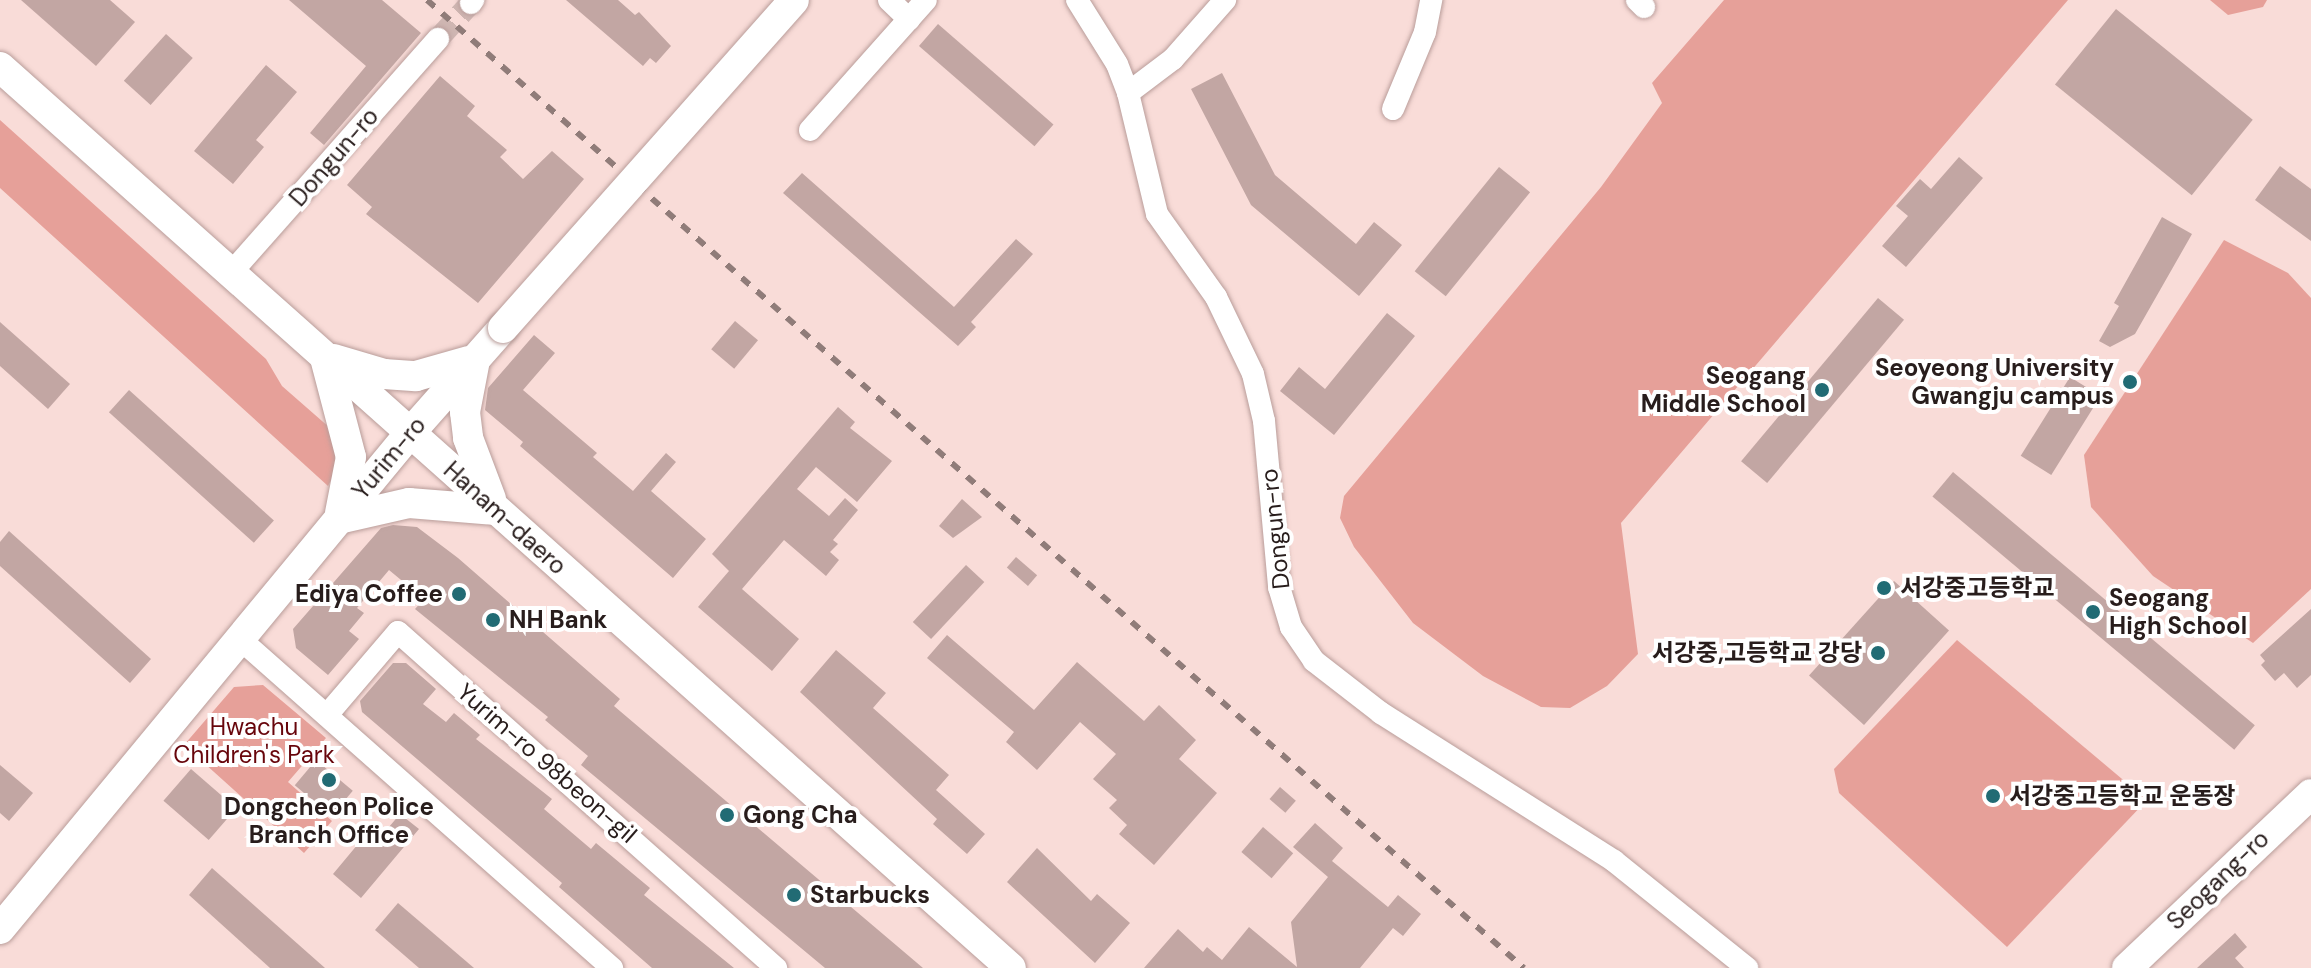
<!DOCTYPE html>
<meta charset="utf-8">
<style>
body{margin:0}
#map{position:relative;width:2311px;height:968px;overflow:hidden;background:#f9dcd8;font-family:"DM Sans","Noto Sans KR",sans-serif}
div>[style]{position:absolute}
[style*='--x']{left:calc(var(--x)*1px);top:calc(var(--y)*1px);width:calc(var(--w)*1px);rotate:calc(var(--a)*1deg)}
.green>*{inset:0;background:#e6a099}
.building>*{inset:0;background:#c2a6a3;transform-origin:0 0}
.street-tunnel>*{height:22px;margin-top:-11px;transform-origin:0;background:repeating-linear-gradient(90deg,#cfb6b2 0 22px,transparent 0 33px)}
.roads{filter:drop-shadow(0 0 2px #b99d9a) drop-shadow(0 0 2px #b99d9a)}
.street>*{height:22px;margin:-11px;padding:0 11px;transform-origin:11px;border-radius:11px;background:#fff}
.secondary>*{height:30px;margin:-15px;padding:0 15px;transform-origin:15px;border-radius:15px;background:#fff}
.rail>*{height:6px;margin-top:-3px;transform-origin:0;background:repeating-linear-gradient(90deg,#907c79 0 10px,transparent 0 20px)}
.bridges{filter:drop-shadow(0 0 2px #b99d9a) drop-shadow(0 0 2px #b99d9a)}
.secondary-bridge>*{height:30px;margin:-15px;padding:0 15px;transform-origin:15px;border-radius:15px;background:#fff}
.dots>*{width:22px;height:22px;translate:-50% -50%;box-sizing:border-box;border:4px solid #fff;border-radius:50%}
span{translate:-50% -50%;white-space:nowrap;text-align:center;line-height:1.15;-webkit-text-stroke:8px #fff;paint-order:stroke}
.street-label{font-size:24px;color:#281d1c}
.poi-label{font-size:24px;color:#281d1c;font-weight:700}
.right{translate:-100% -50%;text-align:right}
.left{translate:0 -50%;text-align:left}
.park-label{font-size:24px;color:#67050b}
</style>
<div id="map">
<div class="green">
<i style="clip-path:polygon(1724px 0,2068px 0,1621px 523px,1638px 654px,1607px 686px,1570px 708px,1541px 707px,1483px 676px,1413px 623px,1354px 547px,1340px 518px,1344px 496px,1601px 187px,1662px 103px,1652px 83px)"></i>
<i style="clip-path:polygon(2210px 0,2267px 0,2263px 7px,2228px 15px)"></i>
<i style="clip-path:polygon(0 120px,266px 359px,282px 386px,330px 428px,338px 467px,328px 486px,0 188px)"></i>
<i style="clip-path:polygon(2224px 240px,2288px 273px,2311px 298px,2311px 589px,2253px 643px,2153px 576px,2091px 507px,2084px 455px)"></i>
<i style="clip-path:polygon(1957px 640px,2147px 800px,2007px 947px,1839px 793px,1834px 769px)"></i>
<i style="clip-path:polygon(263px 685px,326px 738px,288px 782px,332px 821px,304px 853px,184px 745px,234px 687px)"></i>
</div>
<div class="building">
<i style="clip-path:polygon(21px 0,110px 0,135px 22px,96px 66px)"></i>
<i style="clip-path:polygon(289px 0,382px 0,421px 33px,324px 145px,310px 133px,366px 66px)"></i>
<i style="clip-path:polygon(566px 0,618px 0,635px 15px,639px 12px,671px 46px,656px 63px,650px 58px,643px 66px)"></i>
<i style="left:2116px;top:9px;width:176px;height:97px;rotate:39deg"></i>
<i style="left:938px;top:24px;width:153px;height:29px;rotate:41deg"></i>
<i style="left:166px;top:34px;width:36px;height:63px;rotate:42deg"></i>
<i style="clip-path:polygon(266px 65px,297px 92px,256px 140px,264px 147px,233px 184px,194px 151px)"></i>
<i style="clip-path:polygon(1222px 73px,1275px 175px,1356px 244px,1374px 222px,1402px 245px,1359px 296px,1251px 205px,1191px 89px)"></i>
<i style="clip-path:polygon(440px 76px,475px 106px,467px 116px,507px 150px,500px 157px,523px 179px,552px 151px,584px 179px,478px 303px,366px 214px,372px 207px,347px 185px)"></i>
<i style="clip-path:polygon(1959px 157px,1983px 178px,1906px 267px,1882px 246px,1908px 216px,1896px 206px,1920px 179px,1931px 189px)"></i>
<i style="clip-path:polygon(2280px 166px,2311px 189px,2311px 241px,2255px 200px)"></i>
<i style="left:1499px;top:167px;width:40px;height:134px;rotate:39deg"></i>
<i style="clip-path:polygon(802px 173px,954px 307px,1016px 239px,1033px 254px,971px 322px,976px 327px,958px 346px,783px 193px)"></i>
<i style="clip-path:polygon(2162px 217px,2192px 234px,2135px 334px,2110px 347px,2099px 341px,2119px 306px,2114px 303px)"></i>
<i style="left:1878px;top:298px;width:34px;height:213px;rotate:40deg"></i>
<i style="clip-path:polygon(1387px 313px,1415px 336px,1334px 435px,1280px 391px,1299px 367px,1325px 389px)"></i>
<i style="left:735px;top:321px;width:30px;height:37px;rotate:40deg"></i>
<i style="clip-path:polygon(0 322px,70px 384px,48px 409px,0 366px)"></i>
<i style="clip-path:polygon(534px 335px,555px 353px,523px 390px,597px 453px,593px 457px,633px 491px,666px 453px,676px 462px,651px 491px,706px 539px,673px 578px,520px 446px,523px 442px,485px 410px,488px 388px)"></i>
<i style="left:2070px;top:377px;width:36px;height:93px;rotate:32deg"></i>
<i style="left:129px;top:390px;width:195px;height:30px;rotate:42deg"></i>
<i style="clip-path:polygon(838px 407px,855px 422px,850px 428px,892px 461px,857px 502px,816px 467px,797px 489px,829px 516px,845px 498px,858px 510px,833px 540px,838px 544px,830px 552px,839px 560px,826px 576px,784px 540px,742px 589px,799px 639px,772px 671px,698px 607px,729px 571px,712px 554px)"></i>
<i style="left:1953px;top:472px;width:394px;height:32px;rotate:40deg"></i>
<i style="clip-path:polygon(962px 499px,982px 517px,953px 538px,939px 526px)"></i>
<i style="clip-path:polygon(393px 525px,417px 527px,458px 558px,620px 699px,614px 706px,923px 968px,825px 968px,581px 765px,588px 756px,545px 720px,548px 717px,415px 609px,424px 599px,389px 570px,357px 608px,364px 613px,349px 631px,359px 639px,328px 675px,296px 648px,293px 629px,381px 528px)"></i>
<i style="clip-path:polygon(9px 531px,151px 659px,130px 683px,0 566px,0 542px)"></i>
<i style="left:1016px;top:557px;width:28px;height:14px;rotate:41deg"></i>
<i style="left:966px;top:565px;width:25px;height:78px;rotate:43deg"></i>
<i style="left:1894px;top:581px;width:74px;height:127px;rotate:42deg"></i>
<i style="clip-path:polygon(2311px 609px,2311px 675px,2297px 688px,2284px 673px,2275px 681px,2261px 665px,2265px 661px,2260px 655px)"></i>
<i style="clip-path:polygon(947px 635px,1034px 710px,1077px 662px,1144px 721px,1159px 705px,1196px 740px,1179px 759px,1217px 793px,1154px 865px,1119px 834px,1127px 825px,1109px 808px,1117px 800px,1093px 779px,1116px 754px,1080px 722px,1037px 770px,1006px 742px,1014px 732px,927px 658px)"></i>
<i style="clip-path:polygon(836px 650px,886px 693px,873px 708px,949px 775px,936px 790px,985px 834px,967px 854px,933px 824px,937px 819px,800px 692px)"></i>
<i style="clip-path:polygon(393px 663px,406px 663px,436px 689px,423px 704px,446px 722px,454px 713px,480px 735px,476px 739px,552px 799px,544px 809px,591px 849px,596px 843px,650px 888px,644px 895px,734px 968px,652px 968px,559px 887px,562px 883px,362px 712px,360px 701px)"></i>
<i style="left:316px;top:760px;width:48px;height:33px;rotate:40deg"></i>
<i style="clip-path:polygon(0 765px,33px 793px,9px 821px,0 813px)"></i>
<i style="left:191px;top:769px;width:60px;height:42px;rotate:41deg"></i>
<i style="left:1280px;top:787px;width:21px;height:16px;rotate:41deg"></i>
<i style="clip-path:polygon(400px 814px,419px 829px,361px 898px,333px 874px,373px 826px,383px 834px)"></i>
<i style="clip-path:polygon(1315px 823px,1343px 848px,1332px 861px,1388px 907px,1398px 895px,1421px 914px,1403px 936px,1393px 928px,1360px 968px,1144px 968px,1178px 929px,1203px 952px,1207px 947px,1222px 960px,1249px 927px,1297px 967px,1291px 922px,1328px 877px,1293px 847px)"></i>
<i style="left:1263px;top:827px;width:40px;height:33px;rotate:41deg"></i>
<i style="clip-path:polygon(1037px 848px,1091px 901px,1097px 894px,1130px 923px,1095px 963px,1007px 882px)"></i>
<i style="clip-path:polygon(212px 868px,325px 968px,270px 968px,189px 895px)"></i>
<i style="clip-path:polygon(398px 903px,474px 968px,419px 968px,375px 930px)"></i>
<i style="clip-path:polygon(2235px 933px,2247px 947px,2235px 958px,2244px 968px,2197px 968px)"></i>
</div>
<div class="street-tunnel">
<i style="--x:438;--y:39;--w:49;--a:-47.5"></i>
</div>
<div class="roads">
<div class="street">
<i style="--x:889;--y:0;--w:28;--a:44"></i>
<i style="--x:1077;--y:0;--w:75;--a:58"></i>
<i style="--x:1117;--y:64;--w:31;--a:69"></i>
<i style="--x:1128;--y:93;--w:124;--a:76.5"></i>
<i style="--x:1157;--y:214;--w:102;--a:54.6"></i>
<i style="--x:1216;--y:297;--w:85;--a:64.3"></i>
<i style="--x:1253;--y:374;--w:48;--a:76.8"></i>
<i style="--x:1264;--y:421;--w:167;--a:84.8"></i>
<i style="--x:1279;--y:587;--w:42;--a:73.3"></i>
<i style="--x:1291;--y:627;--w:41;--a:55.9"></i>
<i style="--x:1314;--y:661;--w:85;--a:37.8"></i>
<i style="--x:1381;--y:713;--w:276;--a:32.4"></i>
<i style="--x:1614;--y:861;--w:171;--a:38.8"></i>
<i style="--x:1637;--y:0;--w:10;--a:45"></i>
<i style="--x:471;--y:3;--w:4;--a:-56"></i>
<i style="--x:1128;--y:93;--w:56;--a:-37.1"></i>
<i style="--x:1173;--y:59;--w:79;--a:-48.6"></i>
<i style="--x:1393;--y:109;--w:83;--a:-67.4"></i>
<i style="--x:1425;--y:32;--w:33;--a:-79"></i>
<i style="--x:810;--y:130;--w:174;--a:-48.3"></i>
<i style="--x:230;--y:274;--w:314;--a:-48.5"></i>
<i style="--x:240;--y:639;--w:497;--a:41.5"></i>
<i style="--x:327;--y:715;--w:109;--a:-49.5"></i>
<i style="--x:398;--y:632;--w:506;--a:41.63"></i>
</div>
<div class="secondary">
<i style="--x:0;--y:67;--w:1354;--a:41.71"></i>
<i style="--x:325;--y:358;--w:102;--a:75.3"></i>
<i style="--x:351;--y:457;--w:57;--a:101.1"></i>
<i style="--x:334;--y:359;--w:52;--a:16.7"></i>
<i style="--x:384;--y:374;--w:32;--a:4"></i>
<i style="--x:416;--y:376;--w:55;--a:-15.8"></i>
<i style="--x:475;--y:360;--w:53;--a:100.9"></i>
<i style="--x:465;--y:412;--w:26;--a:83"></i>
<i style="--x:468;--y:438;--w:65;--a:69.3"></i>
<i style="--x:339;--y:519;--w:72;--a:-12.9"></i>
<i style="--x:409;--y:503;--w:87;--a:4.6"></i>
<i style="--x:0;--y:929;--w:644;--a:-50.42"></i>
<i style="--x:410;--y:433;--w:140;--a:-48.5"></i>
<i style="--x:2127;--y:968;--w:253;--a:-43.4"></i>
</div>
</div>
<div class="rail">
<i style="--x:427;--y:0;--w:1463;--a:41.43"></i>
</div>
<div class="bridges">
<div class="secondary-bridge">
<i style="--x:503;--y:328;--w:438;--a:-48.4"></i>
</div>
</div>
<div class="dots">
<i style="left:2130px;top:382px;background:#216b74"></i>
<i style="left:1822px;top:390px;background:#216b74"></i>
<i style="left:1884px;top:588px;background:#216b74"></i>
<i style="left:459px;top:594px;background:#216b74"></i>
<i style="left:2093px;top:612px;background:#216b74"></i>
<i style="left:493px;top:620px;background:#216b74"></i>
<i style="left:1878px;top:653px;background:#216b74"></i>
<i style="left:329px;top:780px;background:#216b74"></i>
<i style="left:1993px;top:796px;background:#216b74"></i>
<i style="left:727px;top:815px;background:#216b74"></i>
<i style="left:794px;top:895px;background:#216b74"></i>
</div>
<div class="street-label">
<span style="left:334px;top:157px;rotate:-49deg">Dongun-ro</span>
<span style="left:389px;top:458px;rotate:-50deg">Yurim-ro</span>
<span style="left:505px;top:518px;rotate:42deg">Hanam-daero</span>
<span style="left:1275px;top:529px;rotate:-96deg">Dongun-ro</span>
<span style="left:547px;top:763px;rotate:41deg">Yurim-ro 98beon-gil</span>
<span style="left:2218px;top:880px;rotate:-44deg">Seogang-ro</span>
</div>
<div class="poi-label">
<span class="right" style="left:2114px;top:382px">Seoyeong University<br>Gwangju campus</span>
<span class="right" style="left:1806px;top:390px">Seogang<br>Middle School</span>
<span class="left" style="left:1900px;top:588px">서강중고등학교</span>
<span class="right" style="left:443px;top:594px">Ediya Coffee</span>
<span class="left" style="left:2109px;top:612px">Seogang<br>High School</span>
<span class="left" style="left:509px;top:620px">NH Bank</span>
<span class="right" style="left:1862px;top:653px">서강중,고등학교 강당</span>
<span class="left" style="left:2009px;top:796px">서강중고등학교 운동장</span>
<span style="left:329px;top:821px">Dongcheon Police<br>Branch Office</span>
<span class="left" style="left:743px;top:815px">Gong Cha</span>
<span class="left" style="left:810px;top:895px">Starbucks</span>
</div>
<div class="park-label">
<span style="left:254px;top:741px">Hwachu<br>Children's Park</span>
</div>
</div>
